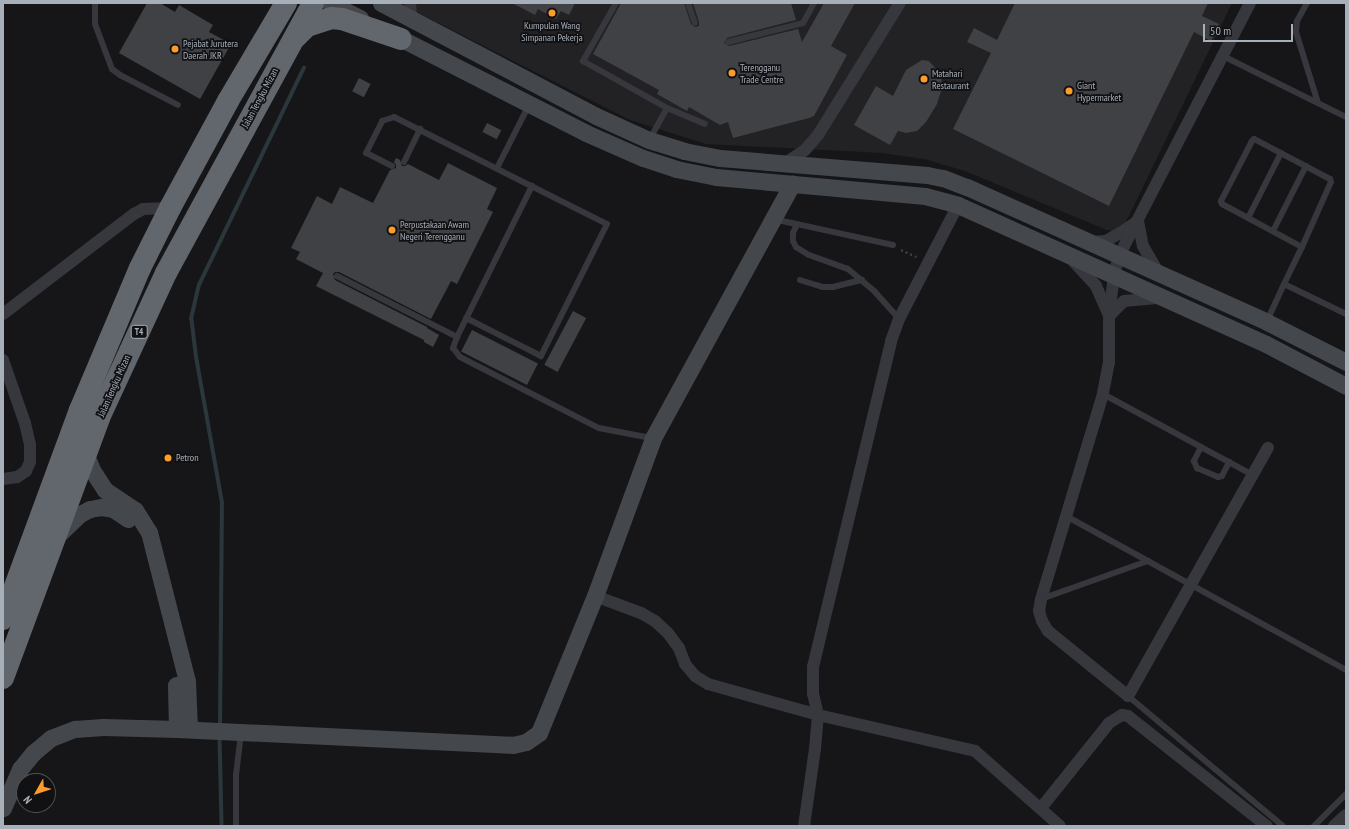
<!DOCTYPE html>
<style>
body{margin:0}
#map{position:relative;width:1349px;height:829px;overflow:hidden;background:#161618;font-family:"PT Sans Narrow",sans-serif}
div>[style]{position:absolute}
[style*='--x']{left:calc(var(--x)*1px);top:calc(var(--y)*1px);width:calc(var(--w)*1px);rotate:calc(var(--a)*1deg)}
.built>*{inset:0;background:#222225}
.stream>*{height:3.5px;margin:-1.75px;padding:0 1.75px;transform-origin:1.75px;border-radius:1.75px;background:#2b373d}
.building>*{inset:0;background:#404145;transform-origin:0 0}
.path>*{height:2px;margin-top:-1px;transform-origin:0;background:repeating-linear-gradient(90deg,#3c4044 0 2px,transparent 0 5px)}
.lane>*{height:6px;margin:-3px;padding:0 3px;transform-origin:3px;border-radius:3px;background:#37383d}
.street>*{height:12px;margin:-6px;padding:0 6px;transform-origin:6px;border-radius:6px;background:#37383d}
.secondary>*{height:17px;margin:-8.5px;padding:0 8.5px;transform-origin:8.5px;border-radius:8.5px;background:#44484d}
.highway>*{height:22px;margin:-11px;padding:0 11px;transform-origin:11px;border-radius:11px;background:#62676e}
.dots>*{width:11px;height:11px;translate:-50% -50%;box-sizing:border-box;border:2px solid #111113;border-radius:50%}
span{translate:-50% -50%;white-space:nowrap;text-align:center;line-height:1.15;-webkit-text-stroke:3.5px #111113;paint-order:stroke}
.shield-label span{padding:1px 3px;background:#111113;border:1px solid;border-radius:3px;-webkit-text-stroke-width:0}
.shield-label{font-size:9px;color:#a7afb9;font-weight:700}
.poi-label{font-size:10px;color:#a7afb9}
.left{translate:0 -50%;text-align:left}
.street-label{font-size:10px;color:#a7afb9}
.frame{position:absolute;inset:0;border:4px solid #a7afb9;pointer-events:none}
.north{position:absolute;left:16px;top:773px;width:40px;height:40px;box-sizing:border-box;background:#111113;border:1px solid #4d5055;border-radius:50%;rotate:231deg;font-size:11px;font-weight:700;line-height:16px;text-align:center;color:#a7afb9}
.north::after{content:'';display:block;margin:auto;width:14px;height:18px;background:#fc9c2a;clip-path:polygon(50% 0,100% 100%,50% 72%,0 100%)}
.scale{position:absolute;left:1203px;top:24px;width:90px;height:18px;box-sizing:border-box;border:2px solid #a7afb9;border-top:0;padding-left:5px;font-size:12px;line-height:14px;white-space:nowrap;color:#a7afb9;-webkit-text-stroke:3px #111113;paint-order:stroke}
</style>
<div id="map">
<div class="built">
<i style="clip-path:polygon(399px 3px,1232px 3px,1125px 224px,1113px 231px,1107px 230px,965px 171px,924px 159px,882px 153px,706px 144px,630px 120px)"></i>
</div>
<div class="stream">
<i style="--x:220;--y:726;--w:223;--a:-89.5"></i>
<i style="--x:222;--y:503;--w:148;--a:-100.1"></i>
<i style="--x:196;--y:357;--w:38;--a:-97"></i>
<i style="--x:191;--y:319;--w:35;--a:-77"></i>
<i style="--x:199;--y:285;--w:241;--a:-64.2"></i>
<i style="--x:220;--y:736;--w:90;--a:88.7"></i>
</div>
<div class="building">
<i style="clip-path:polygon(147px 3px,160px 3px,175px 12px,179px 5px,213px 25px,209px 32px,231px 44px,200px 99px,119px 53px)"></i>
<i style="clip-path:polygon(512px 3px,575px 3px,569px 15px,561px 11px,556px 19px,538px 9px,535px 15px)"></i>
<i style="clip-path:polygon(621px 3px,684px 3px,691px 24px,695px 27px,699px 26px,699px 22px,693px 3px,791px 3px,796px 20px,727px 38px,724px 43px,729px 46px,798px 29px,802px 42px,824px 3px,855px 3px,831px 46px,847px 55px,814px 116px,809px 118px,733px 138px,728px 122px,720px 125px,689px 107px,687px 111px,657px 94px,659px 90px,593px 54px)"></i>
<i style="clip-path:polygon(1015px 3px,1208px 3px,1202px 16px,1219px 24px,1211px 41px,1194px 32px,1109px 206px,953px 129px,991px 53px,967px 42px,974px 28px,997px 40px)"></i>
<i style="clip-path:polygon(922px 60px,929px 61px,941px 75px,942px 88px,937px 104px,926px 122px,917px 131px,906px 133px,898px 131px,890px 145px,854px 125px,876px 86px,893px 96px,906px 70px)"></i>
<i style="left:359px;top:78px;width:13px;height:15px;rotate:27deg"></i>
<i style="left:487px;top:123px;width:16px;height:10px;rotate:27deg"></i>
<i style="clip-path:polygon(396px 158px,400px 160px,402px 166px,405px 166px,408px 164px,439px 180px,448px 163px,497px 188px,487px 209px,493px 212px,457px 284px,451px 281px,431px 319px,339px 272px,335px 272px,333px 274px,335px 280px,427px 327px,427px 328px,439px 335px,433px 347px,424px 342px,424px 340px,316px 286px,323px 273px,296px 259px,300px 252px,291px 248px,317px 196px,332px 204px,340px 187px,373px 203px,390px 170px,396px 168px,396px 165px,394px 162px)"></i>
<i style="left:573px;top:311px;width:15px;height:61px;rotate:28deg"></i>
<i style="left:472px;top:330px;width:74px;height:24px;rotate:27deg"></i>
</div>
<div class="path">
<i style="--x:901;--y:250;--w:19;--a:25"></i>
</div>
<div class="lane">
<i style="--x:95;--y:3;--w:21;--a:90"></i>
<i style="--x:95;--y:24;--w:48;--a:69.3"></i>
<i style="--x:112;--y:69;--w:10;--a:37"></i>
<i style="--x:120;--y:75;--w:65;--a:27.3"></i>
<i style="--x:616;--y:3;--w:67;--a:119.6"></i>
<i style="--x:583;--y:61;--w:96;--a:29.2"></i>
<i style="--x:667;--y:108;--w:35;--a:119"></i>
<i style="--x:688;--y:3;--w:21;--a:71"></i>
<i style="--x:1307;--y:3;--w:21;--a:119"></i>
<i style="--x:1297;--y:21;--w:11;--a:95"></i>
<i style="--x:1296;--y:32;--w:74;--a:72.8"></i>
<i style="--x:728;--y:42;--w:77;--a:-14.2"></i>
<i style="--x:803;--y:23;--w:23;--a:-61"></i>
<i style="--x:1223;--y:56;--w:137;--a:26.4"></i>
<i style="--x:667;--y:108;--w:41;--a:22.8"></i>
<i style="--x:404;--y:162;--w:37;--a:-64"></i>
<i style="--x:392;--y:166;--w:29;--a:-153"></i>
<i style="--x:366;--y:153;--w:36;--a:-63"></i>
<i style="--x:382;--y:121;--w:13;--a:-18"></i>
<i style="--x:394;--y:117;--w:238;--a:26.7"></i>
<i style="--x:607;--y:224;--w:148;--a:116.6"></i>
<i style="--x:541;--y:356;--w:84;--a:-153.1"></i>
<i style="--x:497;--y:168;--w:71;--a:-63.1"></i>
<i style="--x:1248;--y:218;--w:73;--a:-63.1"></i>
<i style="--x:773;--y:219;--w:25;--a:12"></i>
<i style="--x:1273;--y:231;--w:73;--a:-63.1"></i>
<i style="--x:893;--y:245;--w:98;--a:-167.7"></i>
<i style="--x:797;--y:224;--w:10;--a:114"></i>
<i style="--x:793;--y:233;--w:8;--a:90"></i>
<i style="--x:793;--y:241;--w:7;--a:63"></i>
<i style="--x:796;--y:247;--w:15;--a:32"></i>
<i style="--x:809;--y:255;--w:41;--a:19.7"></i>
<i style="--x:848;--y:269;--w:35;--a:40"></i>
<i style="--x:875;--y:292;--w:36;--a:48"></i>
<i style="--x:337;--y:276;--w:135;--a:26.9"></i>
<i style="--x:457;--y:337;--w:169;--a:-63.6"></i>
<i style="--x:800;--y:280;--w:24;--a:17"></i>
<i style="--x:823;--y:287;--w:10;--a:0"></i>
<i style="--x:833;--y:287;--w:30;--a:-14"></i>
<i style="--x:1284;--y:284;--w:69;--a:25.8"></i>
<i style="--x:1267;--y:321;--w:41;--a:-65.3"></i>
<i style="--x:1284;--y:284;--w:41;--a:-64.1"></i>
<i style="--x:1302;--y:247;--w:71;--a:-66"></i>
<i style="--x:1331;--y:182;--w:3;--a:-108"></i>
<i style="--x:1330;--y:179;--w:86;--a:-152.2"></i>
<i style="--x:1254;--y:139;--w:3;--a:135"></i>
<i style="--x:1252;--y:141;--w:68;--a:117.3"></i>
<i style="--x:1221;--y:201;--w:3;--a:72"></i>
<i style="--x:1222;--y:204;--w:91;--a:28.3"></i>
<i style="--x:457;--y:337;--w:12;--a:110"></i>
<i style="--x:453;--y:348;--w:11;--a:52"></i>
<i style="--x:460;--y:357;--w:156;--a:27.1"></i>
<i style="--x:599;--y:428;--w:53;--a:10.9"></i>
<i style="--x:1103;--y:394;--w:170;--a:28.4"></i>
<i style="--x:1201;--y:447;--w:16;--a:117"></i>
<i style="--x:1194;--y:461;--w:8;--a:67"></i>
<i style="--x:1197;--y:468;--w:23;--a:23"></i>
<i style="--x:1218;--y:477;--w:4;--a:-14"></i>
<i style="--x:1222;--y:476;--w:16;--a:-63"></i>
<i style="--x:1066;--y:516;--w:320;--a:28.8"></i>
<i style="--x:1041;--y:599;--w:114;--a:-19.6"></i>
<i style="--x:1128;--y:696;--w:202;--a:40"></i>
<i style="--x:236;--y:826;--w:51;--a:-90"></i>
<i style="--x:236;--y:775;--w:42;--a:-83.2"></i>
<i style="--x:1314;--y:826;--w:45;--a:-45"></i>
</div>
<div class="street">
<i style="--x:410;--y:3;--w:16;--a:86"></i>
<i style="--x:1250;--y:3;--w:285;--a:117.4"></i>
<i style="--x:1119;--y:256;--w:20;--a:105"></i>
<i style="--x:1114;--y:275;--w:41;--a:97"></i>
<i style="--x:1109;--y:316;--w:46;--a:90"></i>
<i style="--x:1109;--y:362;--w:33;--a:101"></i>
<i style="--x:1103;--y:394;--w:214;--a:106.8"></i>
<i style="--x:1041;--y:599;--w:12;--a:99"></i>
<i style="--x:1039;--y:611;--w:10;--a:73"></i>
<i style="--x:1042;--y:621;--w:12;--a:59"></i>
<i style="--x:1048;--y:631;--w:103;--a:39.1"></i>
<i style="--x:1128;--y:696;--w:285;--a:-60.6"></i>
<i style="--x:787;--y:162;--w:22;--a:-34"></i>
<i style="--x:805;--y:150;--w:20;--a:-49"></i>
<i style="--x:818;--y:135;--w:155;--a:-58.2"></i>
<i style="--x:1138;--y:221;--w:25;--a:79"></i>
<i style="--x:1143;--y:246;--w:30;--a:60"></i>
<i style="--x:1091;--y:242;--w:15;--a:-4"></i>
<i style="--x:1106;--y:241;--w:22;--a:-30"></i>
<i style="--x:1125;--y:230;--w:12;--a:-35"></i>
<i style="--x:1073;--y:261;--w:34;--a:47"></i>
<i style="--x:1096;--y:286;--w:32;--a:66"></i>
<i style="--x:3;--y:314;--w:165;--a:-37.4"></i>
<i style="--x:134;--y:214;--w:10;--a:-29"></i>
<i style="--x:143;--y:209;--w:27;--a:-2"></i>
<i style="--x:1109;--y:316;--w:21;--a:-45"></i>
<i style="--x:1124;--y:301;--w:36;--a:-5"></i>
<i style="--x:3;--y:360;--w:67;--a:70.8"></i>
<i style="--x:25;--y:423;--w:22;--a:77"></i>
<i style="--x:30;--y:444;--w:18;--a:90"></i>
<i style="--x:30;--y:462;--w:10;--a:114"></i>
<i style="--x:26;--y:471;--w:11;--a:146"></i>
<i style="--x:17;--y:477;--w:14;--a:172"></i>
<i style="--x:595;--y:596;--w:49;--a:20.3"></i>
<i style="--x:641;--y:613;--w:16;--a:30"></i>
<i style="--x:655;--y:621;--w:18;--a:43"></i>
<i style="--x:668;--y:633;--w:19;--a:54"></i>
<i style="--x:679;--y:648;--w:17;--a:69"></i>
<i style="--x:685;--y:664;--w:16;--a:50"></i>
<i style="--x:695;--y:676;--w:15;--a:32"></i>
<i style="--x:708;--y:684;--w:114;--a:15.7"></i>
<i style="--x:818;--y:715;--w:161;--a:12.9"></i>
<i style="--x:975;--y:751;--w:113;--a:41.4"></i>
<i style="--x:1041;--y:808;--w:109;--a:-51.3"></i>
<i style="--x:1109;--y:723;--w:15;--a:-32"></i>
<i style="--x:1122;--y:715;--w:6;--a:9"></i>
<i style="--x:1128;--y:716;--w:177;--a:38.4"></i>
<i style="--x:804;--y:826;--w:78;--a:-81.9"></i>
<i style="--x:815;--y:749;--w:34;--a:-85"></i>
<i style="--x:818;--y:715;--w:22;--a:-103"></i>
<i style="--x:813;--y:694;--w:27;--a:-90"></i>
<i style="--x:813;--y:667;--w:335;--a:-76.5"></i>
<i style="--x:891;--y:341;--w:23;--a:-70"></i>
<i style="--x:899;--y:319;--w:128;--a:-62.6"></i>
<i style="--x:1334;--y:826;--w:16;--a:-43"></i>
</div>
<div class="secondary">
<i style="--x:330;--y:3;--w:34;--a:27"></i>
<i style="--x:381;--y:3;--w:243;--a:27.7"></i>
<i style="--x:596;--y:116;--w:58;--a:24.4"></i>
<i style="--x:649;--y:140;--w:37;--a:17"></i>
<i style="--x:684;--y:151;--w:37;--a:11"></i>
<i style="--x:720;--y:158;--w:208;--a:4.7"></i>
<i style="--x:927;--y:175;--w:16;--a:11"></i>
<i style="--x:943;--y:178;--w:26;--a:21"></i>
<i style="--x:967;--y:187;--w:329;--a:24.2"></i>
<i style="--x:1267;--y:322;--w:89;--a:26.9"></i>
<i style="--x:390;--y:33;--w:220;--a:27"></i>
<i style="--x:586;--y:133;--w:62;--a:23.7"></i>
<i style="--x:643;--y:158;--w:35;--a:18"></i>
<i style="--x:676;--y:169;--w:41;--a:11.3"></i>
<i style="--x:716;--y:177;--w:210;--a:5.2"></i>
<i style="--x:925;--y:196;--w:34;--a:15"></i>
<i style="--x:958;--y:205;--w:338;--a:24.3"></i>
<i style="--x:1266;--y:344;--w:90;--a:27.7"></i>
<i style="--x:86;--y:455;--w:16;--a:68"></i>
<i style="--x:92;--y:470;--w:24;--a:57"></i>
<i style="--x:105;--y:490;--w:36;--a:34"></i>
<i style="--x:135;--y:510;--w:26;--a:58"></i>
<i style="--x:149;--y:532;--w:154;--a:75.7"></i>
<i style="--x:187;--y:681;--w:48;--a:87.6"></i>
<i style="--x:56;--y:537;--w:33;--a:-44"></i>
<i style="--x:80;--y:514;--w:11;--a:-27"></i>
<i style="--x:90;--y:509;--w:11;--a:-10"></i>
<i style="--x:101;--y:507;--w:12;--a:9"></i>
<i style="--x:113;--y:509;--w:18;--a:34"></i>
<i style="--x:176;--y:685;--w:44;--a:88.7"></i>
<i style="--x:3;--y:808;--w:43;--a:-66.4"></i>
<i style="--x:20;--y:769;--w:21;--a:-51"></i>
<i style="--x:33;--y:753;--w:23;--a:-40"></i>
<i style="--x:51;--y:738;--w:26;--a:-21"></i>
<i style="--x:75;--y:729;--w:28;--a:-4"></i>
<i style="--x:103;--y:727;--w:74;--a:1.5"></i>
<i style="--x:177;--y:729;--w:336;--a:2.7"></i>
<i style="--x:513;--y:745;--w:13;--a:-13"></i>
<i style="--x:526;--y:742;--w:16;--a:-35"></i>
<i style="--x:539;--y:733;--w:148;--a:-67.8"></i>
<i style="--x:595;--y:596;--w:168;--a:-69.8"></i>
<i style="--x:653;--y:438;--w:290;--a:-61.3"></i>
</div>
<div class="highway">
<i style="--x:296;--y:37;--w:16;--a:-45"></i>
<i style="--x:307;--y:26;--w:25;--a:-18"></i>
<i style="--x:331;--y:18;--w:11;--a:5"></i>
<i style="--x:342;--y:19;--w:62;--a:18.7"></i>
<i style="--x:3;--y:619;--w:223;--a:-69.8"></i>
<i style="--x:80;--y:410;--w:154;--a:-67.1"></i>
<i style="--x:140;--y:268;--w:67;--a:-63.4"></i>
<i style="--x:170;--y:208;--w:122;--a:-61.5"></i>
<i style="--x:228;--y:101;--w:114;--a:-59.4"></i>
<i style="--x:3;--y:678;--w:277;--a:-69.7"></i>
<i style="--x:99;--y:418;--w:160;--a:-65.2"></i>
<i style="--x:166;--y:273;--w:307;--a:-61.4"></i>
</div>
<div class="dots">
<i style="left:552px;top:13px;background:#fc9c2a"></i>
<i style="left:175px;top:49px;background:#fc9c2a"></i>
<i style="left:732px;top:73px;background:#fc9c2a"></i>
<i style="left:924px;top:79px;background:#fc9c2a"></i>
<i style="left:1069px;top:91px;background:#fc9c2a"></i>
<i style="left:392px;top:230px;background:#fc9c2a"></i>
<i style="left:168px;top:458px;background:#fc9c2a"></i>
</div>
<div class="shield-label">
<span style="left:139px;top:332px">T4</span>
</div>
<div class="poi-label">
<span style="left:552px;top:31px">Kumpulan Wang<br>Simpanan Pekerja</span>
<span class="left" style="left:183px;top:49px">Pejabat Jurutera<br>Daerah JKR</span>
<span class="left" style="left:740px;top:73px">Terengganu<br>Trade Centre</span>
<span class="left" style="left:932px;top:79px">Matahari<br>Restaurant</span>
<span class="left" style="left:1077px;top:91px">Giant<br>Hypermarket</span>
<span class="left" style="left:400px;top:230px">Perpustakaan Awam<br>Negeri Terengganu</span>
<span class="left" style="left:176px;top:458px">Petron</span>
</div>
<div class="street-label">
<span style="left:260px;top:98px;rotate:-62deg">Jalan Tengku Mizan</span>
<span style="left:114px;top:386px;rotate:-66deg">Jalan Tengku Mizan</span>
</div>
<div class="frame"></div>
<div class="north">N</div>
<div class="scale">50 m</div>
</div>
